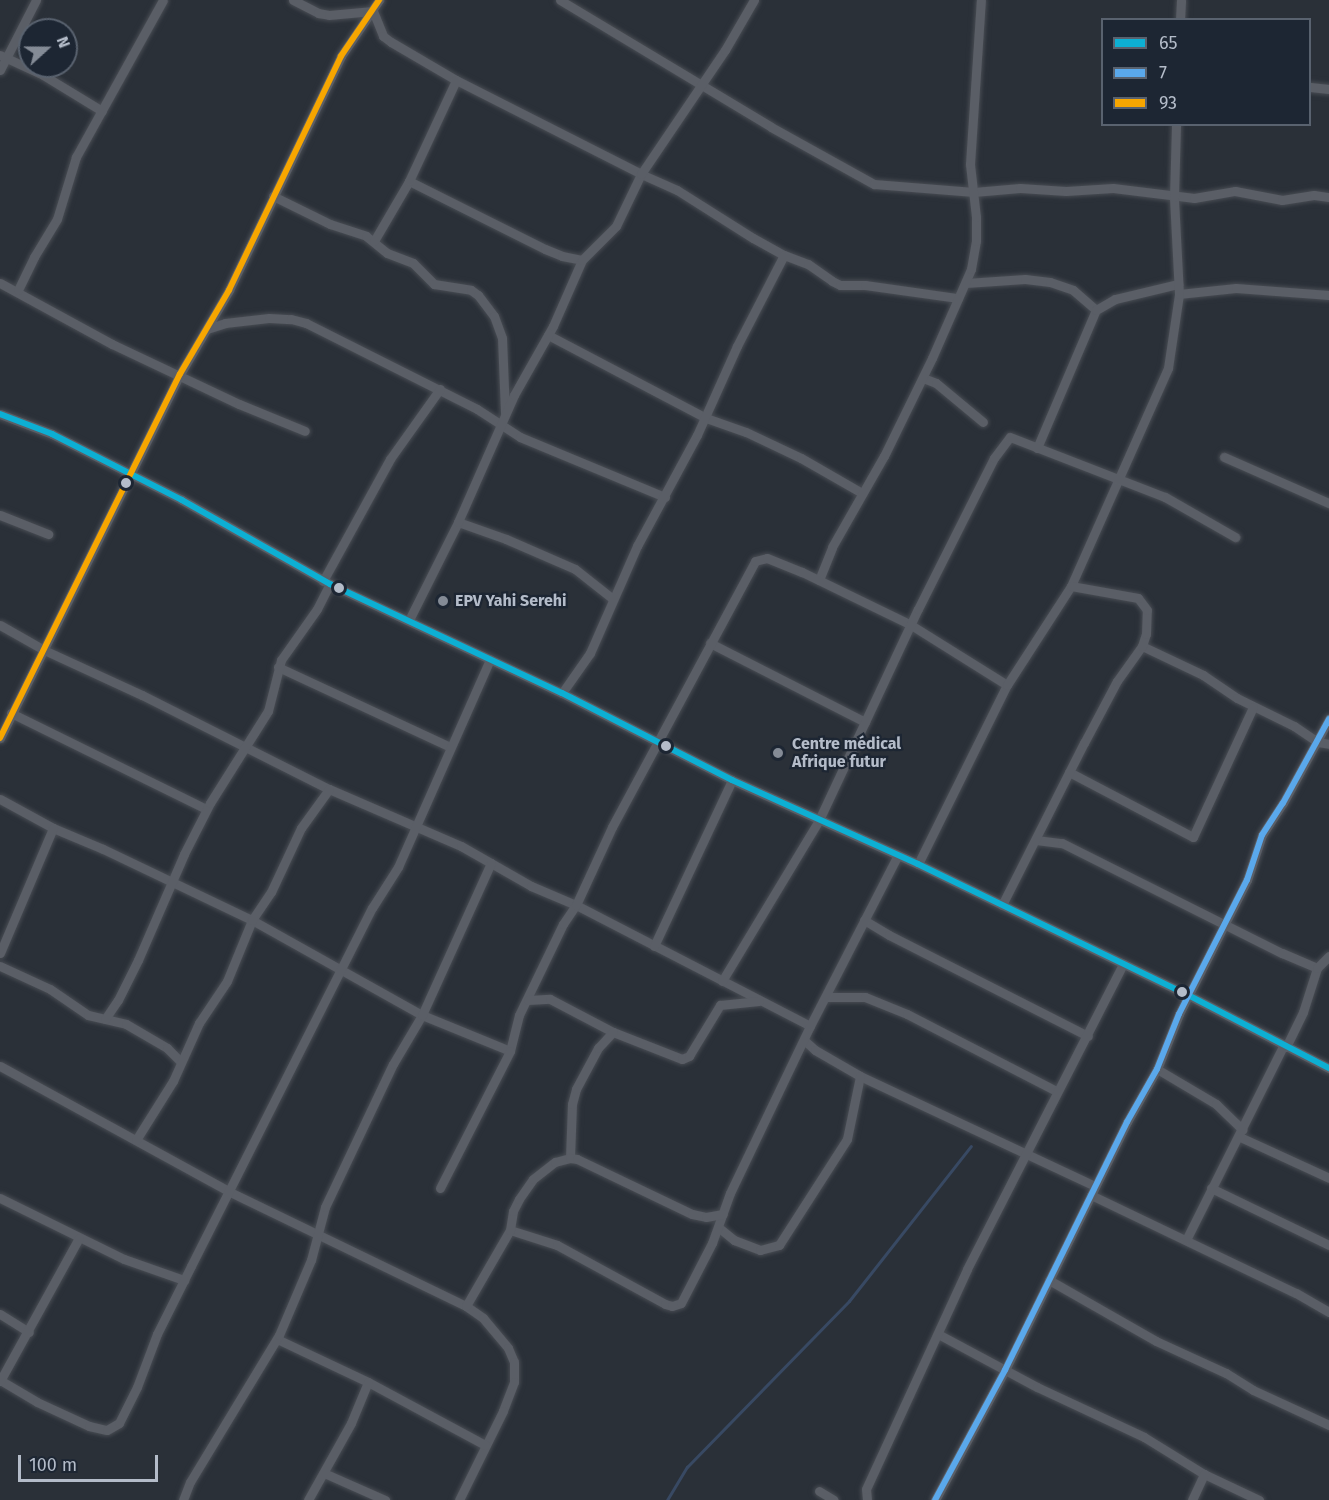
<!DOCTYPE html>
<meta charset="utf-8">
<style>
body{margin:0}
#map{position:relative;width:1329px;height:1500px;overflow:hidden;background:#2a3038;font-family:"Fira Sans",sans-serif}
div>[style]{position:absolute}
[style*='--x']{left:calc(var(--x)*1px);top:calc(var(--y)*1px);width:calc(var(--w)*1px);rotate:calc(var(--a)*1deg)}
.stream>*{height:3px;margin:-1.5px;padding:0 1.5px;transform-origin:1.5px;border-radius:1.5px;background:#384963}
.roads{filter:drop-shadow(0 0 2px #484c53) drop-shadow(0 0 2px #484c53)}
.minor>*{height:9px;margin:-4.5px;padding:0 4.5px;transform-origin:4.5px;border-radius:4.5px;background:#5a5e66}
.bus-1>*{height:6px;margin:-3px;padding:0 3px;transform-origin:3px;border-radius:3px;background:#0dafd3}
.bus-2>*{height:6px;margin:-3px;padding:0 3px;transform-origin:3px;border-radius:3px;background:#5aa8eb}
.bus-3>*{height:6px;margin:-3px;padding:0 3px;transform-origin:3px;border-radius:3px;background:#f7a600}
.dots>*{width:16px;height:16px;translate:-50% -50%;box-sizing:border-box;border:3px solid #1d2633;border-radius:50%}
span{translate:-50% -50%;white-space:nowrap;text-align:center;line-height:1.15;-webkit-text-stroke:4.5px #1d2633;paint-order:stroke}
.poi-label{font-size:16px;color:#b4bcc9;font-weight:700}
.left{translate:0 -50%;text-align:left}
.legend{position:absolute;left:1101px;top:18px;width:210px;height:108px;box-sizing:border-box;background:#1d2633;border:2px solid #59626f;margin:0;padding:8px 10px;list-style:none;font-size:18px;color:#b4bcc9}
.legend li{display:flex;align-items:center;gap:12px;height:30px}
.legend b{width:30px;border:2px solid #59626f}
.north{position:absolute;left:18px;top:18px;width:60px;height:60px;box-sizing:border-box;background:#1d2633;border:2px solid #59626f;border-radius:50%;rotate:69deg;font-size:16px;font-weight:700;line-height:24px;text-align:center;color:#b4bcc9}
.north::after{content:'';display:block;margin:auto;width:21px;height:27px;background:#848b96;clip-path:polygon(50% 0,100% 100%,50% 72%,0 100%)}
.scale{position:absolute;left:18px;top:1455px;width:140px;height:27px;box-sizing:border-box;border:3px solid #b4bcc9;border-top:0;padding-left:8px;font-size:18px;line-height:21px;white-space:nowrap;color:#b4bcc9;-webkit-text-stroke:4px #1d2633;paint-order:stroke}
</style>
<div id="map">
<div class="stream">
<i style="--x:667;--y:1500;--w:39;--a:-59"></i>
<i style="--x:687;--y:1467;--w:232;--a:-45.7"></i>
<i style="--x:849;--y:1301;--w:197;--a:-51.8"></i>
</div>
<div class="roads">
<div class="minor">
<i style="--x:293;--y:0;--w:28;--a:27"></i>
<i style="--x:318;--y:13;--w:11;--a:10"></i>
<i style="--x:329;--y:15;--w:44;--a:-5.2"></i>
<i style="--x:373;--y:11;--w:27;--a:68"></i>
<i style="--x:383;--y:36;--w:10;--a:37"></i>
<i style="--x:391;--y:42;--w:75;--a:30.3"></i>
<i style="--x:456;--y:80;--w:208;--a:26.9"></i>
<i style="--x:641;--y:174;--w:39;--a:24"></i>
<i style="--x:677;--y:190;--w:90;--a:32.3"></i>
<i style="--x:753;--y:238;--w:35;--a:29"></i>
<i style="--x:784;--y:255;--w:26;--a:21"></i>
<i style="--x:808;--y:264;--w:29;--a:35"></i>
<i style="--x:832;--y:281;--w:9;--a:27"></i>
<i style="--x:840;--y:285;--w:25;--a:0"></i>
<i style="--x:865;--y:285;--w:94;--a:8"></i>
<i style="--x:560;--y:0;--w:246;--a:31"></i>
<i style="--x:771;--y:127;--w:118;--a:29"></i>
<i style="--x:874;--y:184;--w:100;--a:4.6"></i>
<i style="--x:974;--y:192;--w:46;--a:-5"></i>
<i style="--x:1020;--y:188;--w:46;--a:3.7"></i>
<i style="--x:1066;--y:191;--w:47;--a:-3.7"></i>
<i style="--x:1113;--y:188;--w:82;--a:7"></i>
<i style="--x:1194;--y:198;--w:42;--a:-9.7"></i>
<i style="--x:1235;--y:191;--w:48;--a:10.8"></i>
<i style="--x:1282;--y:200;--w:32;--a:-9"></i>
<i style="--x:1314;--y:195;--w:15;--a:8"></i>
<i style="--x:1180;--y:20;--w:20;--a:-87"></i>
<i style="--x:0;--y:55;--w:47;--a:24.9"></i>
<i style="--x:43;--y:75;--w:69;--a:31.4"></i>
<i style="--x:0;--y:70;--w:79;--a:-62.8"></i>
<i style="--x:1310;--y:87;--w:19;--a:6"></i>
<i style="--x:409;--y:181;--w:152;--a:26.6"></i>
<i style="--x:545;--y:249;--w:18;--a:22"></i>
<i style="--x:562;--y:256;--w:20;--a:11"></i>
<i style="--x:273;--y:196;--w:64;--a:26.2"></i>
<i style="--x:330;--y:224;--w:38;--a:18"></i>
<i style="--x:366;--y:236;--w:27;--a:39"></i>
<i style="--x:387;--y:253;--w:28;--a:21"></i>
<i style="--x:413;--y:263;--w:30;--a:45"></i>
<i style="--x:434;--y:284;--w:37;--a:9"></i>
<i style="--x:471;--y:290;--w:9;--a:36"></i>
<i style="--x:478;--y:295;--w:26;--a:53"></i>
<i style="--x:494;--y:316;--w:23;--a:70"></i>
<i style="--x:502;--y:338;--w:75;--a:87.7"></i>
<i style="--x:374;--y:241;--w:69;--a:-59.7"></i>
<i style="--x:409;--y:181;--w:111;--a:-65"></i>
<i style="--x:0;--y:283;--w:128;--a:28.6"></i>
<i style="--x:112;--y:344;--w:140;--a:25.3"></i>
<i style="--x:239;--y:404;--w:71;--a:22.2"></i>
<i style="--x:966;--y:283;--w:59;--a:-3.9"></i>
<i style="--x:1025;--y:279;--w:25;--a:7"></i>
<i style="--x:1050;--y:282;--w:24;--a:19"></i>
<i style="--x:1073;--y:290;--w:30;--a:41"></i>
<i style="--x:18;--y:290;--w:37;--a:-64"></i>
<i style="--x:34;--y:257;--w:44;--a:-58.8"></i>
<i style="--x:57;--y:219;--w:65;--a:-73"></i>
<i style="--x:76;--y:157;--w:179;--a:-61"></i>
<i style="--x:1179;--y:294;--w:57;--a:-6"></i>
<i style="--x:1236;--y:288;--w:93;--a:4.3"></i>
<i style="--x:207;--y:329;--w:19;--a:-18"></i>
<i style="--x:225;--y:323;--w:44;--a:-6.5"></i>
<i style="--x:269;--y:318;--w:22;--a:3"></i>
<i style="--x:291;--y:319;--w:16;--a:15"></i>
<i style="--x:306;--y:323;--w:191;--a:26.7"></i>
<i style="--x:477;--y:409;--w:51;--a:33.1"></i>
<i style="--x:520;--y:437;--w:157;--a:22.5"></i>
<i style="--x:548;--y:335;--w:178;--a:27.7"></i>
<i style="--x:706;--y:418;--w:42;--a:19.3"></i>
<i style="--x:746;--y:432;--w:61;--a:25.3"></i>
<i style="--x:801;--y:458;--w:70;--a:29.8"></i>
<i style="--x:923;--y:378;--w:14;--a:21"></i>
<i style="--x:936;--y:383;--w:61;--a:39.7"></i>
<i style="--x:0;--y:414;--w:56;--a:21"></i>
<i style="--x:52;--y:434;--w:146;--a:26.9"></i>
<i style="--x:182;--y:500;--w:170;--a:29.6"></i>
<i style="--x:330;--y:584;--w:256;--a:25.2"></i>
<i style="--x:562;--y:693;--w:191;--a:27.1"></i>
<i style="--x:732;--y:780;--w:204;--a:24.3"></i>
<i style="--x:918;--y:864;--w:300;--a:25.9"></i>
<i style="--x:1188;--y:995;--w:159;--a:27.4"></i>
<i style="--x:1037;--y:448;--w:150;--a:-66.9"></i>
<i style="--x:1096;--y:310;--w:22;--a:-30"></i>
<i style="--x:1115;--y:299;--w:65;--a:-13.4"></i>
<i style="--x:1224;--y:457;--w:115;--a:23.7"></i>
<i style="--x:0;--y:515;--w:52;--a:21.6"></i>
<i style="--x:458;--y:522;--w:51;--a:19.5"></i>
<i style="--x:506;--y:539;--w:75;--a:23.5"></i>
<i style="--x:575;--y:569;--w:48;--a:38.3"></i>
<i style="--x:819;--y:580;--w:35;--a:-68"></i>
<i style="--x:832;--y:547;--w:105;--a:-60.3"></i>
<i style="--x:884;--y:456;--w:109;--a:-63.9"></i>
<i style="--x:932;--y:358;--w:97;--a:-66.3"></i>
<i style="--x:971;--y:269;--w:28;--a:-80"></i>
<i style="--x:976;--y:241;--w:24;--a:-90"></i>
<i style="--x:976;--y:217;--w:53;--a:-96.5"></i>
<i style="--x:970;--y:164;--w:164;--a:-86.2"></i>
<i style="--x:323;--y:581;--w:139;--a:-61.2"></i>
<i style="--x:390;--y:459;--w:86;--a:-54.5"></i>
<i style="--x:409;--y:620;--w:110;--a:-63.4"></i>
<i style="--x:458;--y:522;--w:139;--a:-66.2"></i>
<i style="--x:514;--y:395;--w:79;--a:-60.5"></i>
<i style="--x:553;--y:326;--w:72;--a:-66.3"></i>
<i style="--x:582;--y:260;--w:48;--a:-45"></i>
<i style="--x:616;--y:226;--w:58;--a:-64.3"></i>
<i style="--x:641;--y:174;--w:150;--a:-55.9"></i>
<i style="--x:725;--y:50;--w:58;--a:-59.9"></i>
<i style="--x:0;--y:625;--w:51;--a:29.6"></i>
<i style="--x:44;--y:650;--w:108;--a:24.7"></i>
<i style="--x:142;--y:695;--w:209;--a:26.7"></i>
<i style="--x:329;--y:789;--w:144;--a:23.4"></i>
<i style="--x:461;--y:846;--w:81;--a:29.7"></i>
<i style="--x:531;--y:886;--w:49;--a:22.9"></i>
<i style="--x:576;--y:905;--w:263;--a:27.3"></i>
<i style="--x:710;--y:643;--w:174;--a:27"></i>
<i style="--x:1142;--y:646;--w:68;--a:25.4"></i>
<i style="--x:1203;--y:675;--w:41;--a:34.1"></i>
<i style="--x:1237;--y:698;--w:64;--a:26.2"></i>
<i style="--x:1294;--y:726;--w:29;--a:34"></i>
<i style="--x:1318;--y:742;--w:11;--a:10"></i>
<i style="--x:278;--y:667;--w:190;--a:24.9"></i>
<i style="--x:562;--y:693;--w:49;--a:-55"></i>
<i style="--x:590;--y:653;--w:117;--a:-66.3"></i>
<i style="--x:637;--y:546;--w:126;--a:-61.6"></i>
<i style="--x:697;--y:435;--w:98;--a:-65.8"></i>
<i style="--x:737;--y:346;--w:102;--a:-62.7"></i>
<i style="--x:11;--y:713;--w:217;--a:26.2"></i>
<i style="--x:0;--y:738;--w:406;--a:-63.7"></i>
<i style="--x:180;--y:374;--w:97;--a:-59.7"></i>
<i style="--x:229;--y:290;--w:259;--a:-64.4"></i>
<i style="--x:341;--y:56;--w:68;--a:-55.8"></i>
<i style="--x:1069;--y:772;--w:140;--a:27.7"></i>
<i style="--x:1193;--y:837;--w:143;--a:-65.2"></i>
<i style="--x:0;--y:799;--w:60;--a:28.7"></i>
<i style="--x:53;--y:828;--w:54;--a:22.8"></i>
<i style="--x:103;--y:849;--w:165;--a:25.5"></i>
<i style="--x:252;--y:920;--w:195;--a:29.2"></i>
<i style="--x:422;--y:1015;--w:95;--a:22.2"></i>
<i style="--x:510;--y:1051;--w:37;--a:-76"></i>
<i style="--x:519;--y:1015;--w:101;--a:-64.2"></i>
<i style="--x:563;--y:924;--w:23;--a:-56"></i>
<i style="--x:576;--y:905;--w:86;--a:-65.2"></i>
<i style="--x:612;--y:827;--w:302;--a:-61.7"></i>
<i style="--x:755;--y:561;--w:12;--a:-14"></i>
<i style="--x:767;--y:558;--w:38;--a:22"></i>
<i style="--x:802;--y:572;--w:121;--a:25.9"></i>
<i style="--x:911;--y:625;--w:113;--a:32"></i>
<i style="--x:1036;--y:840;--w:26;--a:7"></i>
<i style="--x:1062;--y:843;--w:246;--a:26.6"></i>
<i style="--x:1282;--y:953;--w:38;--a:23"></i>
<i style="--x:918;--y:864;--w:200;--a:-63.6"></i>
<i style="--x:1007;--y:685;--w:118;--a:-57.1"></i>
<i style="--x:1071;--y:586;--w:239;--a:-66"></i>
<i style="--x:1168;--y:368;--w:75;--a:-81.5"></i>
<i style="--x:1179;--y:294;--w:97;--a:-93"></i>
<i style="--x:1174;--y:197;--w:73;--a:-88.4"></i>
<i style="--x:1002;--y:905;--w:182;--a:-63.2"></i>
<i style="--x:1084;--y:743;--w:70;--a:-62"></i>
<i style="--x:1117;--y:681;--w:43;--a:-54.5"></i>
<i style="--x:1142;--y:646;--w:13;--a:-72"></i>
<i style="--x:1146;--y:634;--w:24;--a:-88"></i>
<i style="--x:1147;--y:610;--w:15;--a:-127"></i>
<i style="--x:1138;--y:598;--w:68;--a:-169.8"></i>
<i style="--x:864;--y:920;--w:29;--a:31"></i>
<i style="--x:889;--y:935;--w:223;--a:26.9"></i>
<i style="--x:654;--y:946;--w:183;--a:-64.8"></i>
<i style="--x:0;--y:953;--w:136;--a:-67"></i>
<i style="--x:0;--y:966;--w:55;--a:24.7"></i>
<i style="--x:50;--y:989;--w:46;--a:34.4"></i>
<i style="--x:88;--y:1015;--w:39;--a:13"></i>
<i style="--x:126;--y:1024;--w:48;--a:30.3"></i>
<i style="--x:167;--y:1048;--w:20;--a:45"></i>
<i style="--x:722;--y:981;--w:188;--a:-58.9"></i>
<i style="--x:819;--y:820;--w:233;--a:-64.9"></i>
<i style="--x:918;--y:609;--w:169;--a:-63.3"></i>
<i style="--x:994;--y:458;--w:26;--a:-53"></i>
<i style="--x:1010;--y:437;--w:166;--a:21.2"></i>
<i style="--x:1165;--y:497;--w:81;--a:29.7"></i>
<i style="--x:826;--y:997;--w:39;--a:0"></i>
<i style="--x:865;--y:997;--w:45;--a:22"></i>
<i style="--x:907;--y:1014;--w:168;--a:27.3"></i>
<i style="--x:528;--y:1000;--w:22;--a:-3"></i>
<i style="--x:550;--y:999;--w:71;--a:27.6"></i>
<i style="--x:613;--y:1032;--w:74;--a:21.4"></i>
<i style="--x:682;--y:1059;--w:8;--a:-23"></i>
<i style="--x:689;--y:1056;--w:60;--a:-58.7"></i>
<i style="--x:720;--y:1005;--w:39;--a:-6"></i>
<i style="--x:105;--y:1019;--w:23;--a:-56"></i>
<i style="--x:118;--y:1000;--w:45;--a:-63.4"></i>
<i style="--x:138;--y:960;--w:116;--a:-66.5"></i>
<i style="--x:184;--y:854;--w:57;--a:-63"></i>
<i style="--x:210;--y:803;--w:109;--a:-57.8"></i>
<i style="--x:268;--y:711;--w:53;--a:-75.7"></i>
<i style="--x:281;--y:660;--w:62;--a:-54.8"></i>
<i style="--x:317;--y:609;--w:28;--a:-63"></i>
<i style="--x:804;--y:1040;--w:15;--a:42"></i>
<i style="--x:815;--y:1050;--w:52;--a:30"></i>
<i style="--x:860;--y:1076;--w:259;--a:25.1"></i>
<i style="--x:1286;--y:1047;--w:39;--a:-64"></i>
<i style="--x:1303;--y:1012;--w:46;--a:-72.3"></i>
<i style="--x:1317;--y:968;--w:17;--a:-45"></i>
<i style="--x:0;--y:1066;--w:262;--a:28.7"></i>
<i style="--x:230;--y:1192;--w:262;--a:25.8"></i>
<i style="--x:466;--y:1306;--w:21;--a:35"></i>
<i style="--x:483;--y:1318;--w:39;--a:50"></i>
<i style="--x:508;--y:1348;--w:15;--a:67"></i>
<i style="--x:514;--y:1362;--w:20;--a:90"></i>
<i style="--x:514;--y:1382;--w:31;--a:111"></i>
<i style="--x:503;--y:1411;--w:99;--a:116.3"></i>
<i style="--x:1157;--y:1069;--w:69;--a:30.7"></i>
<i style="--x:1216;--y:1104;--w:37;--a:44"></i>
<i style="--x:1240;--y:1137;--w:98;--a:24.7"></i>
<i style="--x:136;--y:1140;--w:70;--a:-57.9"></i>
<i style="--x:173;--y:1081;--w:64;--a:-65.9"></i>
<i style="--x:199;--y:1023;--w:50;--a:-56.3"></i>
<i style="--x:227;--y:981;--w:66;--a:-67.7"></i>
<i style="--x:252;--y:920;--w:34;--a:-56"></i>
<i style="--x:271;--y:892;--w:71;--a:-64.9"></i>
<i style="--x:301;--y:828;--w:48;--a:-54.3"></i>
<i style="--x:570;--y:1158;--w:54;--a:-87.9"></i>
<i style="--x:572;--y:1104;--w:16;--a:-75"></i>
<i style="--x:576;--y:1089;--w:47;--a:-61.8"></i>
<i style="--x:598;--y:1048;--w:22;--a:-47"></i>
<i style="--x:440;--y:1188;--w:154;--a:-62.9"></i>
<i style="--x:1211;--y:1188;--w:131;--a:25.8"></i>
<i style="--x:1091;--y:1195;--w:227;--a:25.6"></i>
<i style="--x:1296;--y:1293;--w:38;--a:30"></i>
<i style="--x:0;--y:1198;--w:138;--a:26.2"></i>
<i style="--x:124;--y:1259;--w:64;--a:19.3"></i>
<i style="--x:718;--y:1227;--w:21;--a:39"></i>
<i style="--x:734;--y:1240;--w:28;--a:21"></i>
<i style="--x:760;--y:1250;--w:20;--a:-15"></i>
<i style="--x:779;--y:1245;--w:126;--a:-57.3"></i>
<i style="--x:847;--y:1139;--w:64;--a:-78.3"></i>
<i style="--x:510;--y:1230;--w:49;--a:17.7"></i>
<i style="--x:557;--y:1245;--w:123;--a:28.6"></i>
<i style="--x:665;--y:1304;--w:7;--a:16"></i>
<i style="--x:672;--y:1306;--w:9;--a:-18"></i>
<i style="--x:681;--y:1303;--w:68;--a:-62.7"></i>
<i style="--x:712;--y:1243;--w:53;--a:-70.2"></i>
<i style="--x:730;--y:1193;--w:185;--a:-64.4"></i>
<i style="--x:810;--y:1026;--w:192;--a:-62.8"></i>
<i style="--x:1186;--y:1240;--w:217;--a:-63.4"></i>
<i style="--x:1049;--y:1280;--w:123;--a:29.7"></i>
<i style="--x:1156;--y:1341;--w:77;--a:24.6"></i>
<i style="--x:1226;--y:1373;--w:32;--a:32"></i>
<i style="--x:1253;--y:1390;--w:84;--a:24.7"></i>
<i style="--x:466;--y:1306;--w:88;--a:-59.9"></i>
<i style="--x:510;--y:1230;--w:19;--a:-81"></i>
<i style="--x:513;--y:1211;--w:13;--a:-63"></i>
<i style="--x:519;--y:1199;--w:24;--a:-55"></i>
<i style="--x:533;--y:1179;--w:28;--a:-38"></i>
<i style="--x:555;--y:1162;--w:16;--a:-15"></i>
<i style="--x:570;--y:1158;--w:7;--a:8"></i>
<i style="--x:577;--y:1159;--w:127;--a:25.6"></i>
<i style="--x:692;--y:1214;--w:14;--a:12"></i>
<i style="--x:706;--y:1217;--w:17;--a:-10"></i>
<i style="--x:0;--y:1314;--w:34;--a:32"></i>
<i style="--x:938;--y:1334;--w:112;--a:28.2"></i>
<i style="--x:1037;--y:1387;--w:118;--a:25"></i>
<i style="--x:1144;--y:1437;--w:70;--a:31.7"></i>
<i style="--x:1204;--y:1474;--w:61;--a:25.3"></i>
<i style="--x:277;--y:1339;--w:101;--a:25.3"></i>
<i style="--x:368;--y:1382;--w:133;--a:28.3"></i>
<i style="--x:0;--y:1380;--w:43;--a:30.7"></i>
<i style="--x:37;--y:1402;--w:57;--a:24.8"></i>
<i style="--x:89;--y:1426;--w:18;--a:13"></i>
<i style="--x:107;--y:1430;--w:14;--a:-30"></i>
<i style="--x:119;--y:1423;--w:40;--a:-63.4"></i>
<i style="--x:137;--y:1387;--w:57;--a:-69.3"></i>
<i style="--x:157;--y:1334;--w:76;--a:-63.4"></i>
<i style="--x:191;--y:1266;--w:401;--a:-63.2"></i>
<i style="--x:372;--y:908;--w:49;--a:-57.6"></i>
<i style="--x:398;--y:867;--w:227;--a:-66.1"></i>
<i style="--x:0;--y:1381;--w:163;--a:-61.1"></i>
<i style="--x:324;--y:1473;--w:67;--a:23.9"></i>
<i style="--x:819;--y:1491;--w:17;--a:31"></i>
<i style="--x:183;--y:1500;--w:19;--a:-69"></i>
<i style="--x:190;--y:1482;--w:172;--a:-58.8"></i>
<i style="--x:279;--y:1335;--w:82;--a:-66.9"></i>
<i style="--x:311;--y:1260;--w:55;--a:-75.2"></i>
<i style="--x:325;--y:1207;--w:158;--a:-64.6"></i>
<i style="--x:393;--y:1064;--w:57;--a:-59.4"></i>
<i style="--x:422;--y:1015;--w:167;--a:-65.6"></i>
<i style="--x:308;--y:1500;--w:88;--a:-60.8"></i>
<i style="--x:351;--y:1423;--w:44;--a:-67.5"></i>
<i style="--x:867;--y:1500;--w:11;--a:-95"></i>
<i style="--x:866;--y:1489;--w:242;--a:-65.3"></i>
<i style="--x:967;--y:1269;--w:343;--a:-62.9"></i>
<i style="--x:935;--y:1500;--w:148;--a:-61.7"></i>
<i style="--x:1005;--y:1370;--w:276;--a:-63.8"></i>
<i style="--x:1127;--y:1122;--w:61;--a:-60.5"></i>
<i style="--x:1157;--y:1069;--w:59;--a:-68.2"></i>
<i style="--x:1179;--y:1014;--w:150;--a:-63.1"></i>
<i style="--x:1247;--y:880;--w:47;--a:-71.6"></i>
<i style="--x:1262;--y:835;--w:38;--a:-57"></i>
<i style="--x:1283;--y:803;--w:96;--a:-61.3"></i>
<i style="--x:1192;--y:1500;--w:29;--a:-65"></i>
</div>
</div>
<div class="bus-1">
<i style="--x:0;--y:414;--w:56;--a:21"></i>
<i style="--x:52;--y:434;--w:146;--a:26.9"></i>
<i style="--x:182;--y:500;--w:170;--a:29.6"></i>
<i style="--x:330;--y:584;--w:256;--a:25.2"></i>
<i style="--x:562;--y:693;--w:191;--a:27.1"></i>
<i style="--x:732;--y:780;--w:204;--a:24.3"></i>
<i style="--x:918;--y:864;--w:300;--a:25.9"></i>
<i style="--x:1188;--y:995;--w:159;--a:27.4"></i>
</div>
<div class="bus-2">
<i style="--x:935;--y:1500;--w:148;--a:-61.7"></i>
<i style="--x:1005;--y:1370;--w:276;--a:-63.8"></i>
<i style="--x:1127;--y:1122;--w:61;--a:-60.5"></i>
<i style="--x:1157;--y:1069;--w:59;--a:-68.2"></i>
<i style="--x:1179;--y:1014;--w:150;--a:-63.1"></i>
<i style="--x:1247;--y:880;--w:47;--a:-71.6"></i>
<i style="--x:1262;--y:835;--w:38;--a:-57"></i>
<i style="--x:1283;--y:803;--w:96;--a:-61.3"></i>
</div>
<div class="bus-3">
<i style="--x:0;--y:738;--w:406;--a:-63.7"></i>
<i style="--x:180;--y:374;--w:97;--a:-59.7"></i>
<i style="--x:229;--y:290;--w:259;--a:-64.4"></i>
<i style="--x:341;--y:56;--w:68;--a:-55.8"></i>
</div>
<div class="dots">
<i style="left:126px;top:483px;background:#b4bcc9"></i>
<i style="left:339px;top:588px;background:#b4bcc9"></i>
<i style="left:443px;top:601px;background:#848b96"></i>
<i style="left:666px;top:746px;background:#b4bcc9"></i>
<i style="left:778px;top:753px;background:#848b96"></i>
<i style="left:1182px;top:992px;background:#b4bcc9"></i>
</div>
<div class="poi-label">
<span class="left" style="left:455px;top:601px">EPV Yahi Serehi</span>
<span class="left" style="left:792px;top:753px">Centre médical<br>Afrique futur</span>
</div>
<ul class="legend">
<li><b style="height:8px;background:#0dafd3"></b>65</li>
<li><b style="height:8px;background:#5aa8eb"></b>7</li>
<li><b style="height:8px;background:#f7a600"></b>93</li>
</ul>
<div class="north">N</div>
<div class="scale">100 m</div>
</div>
